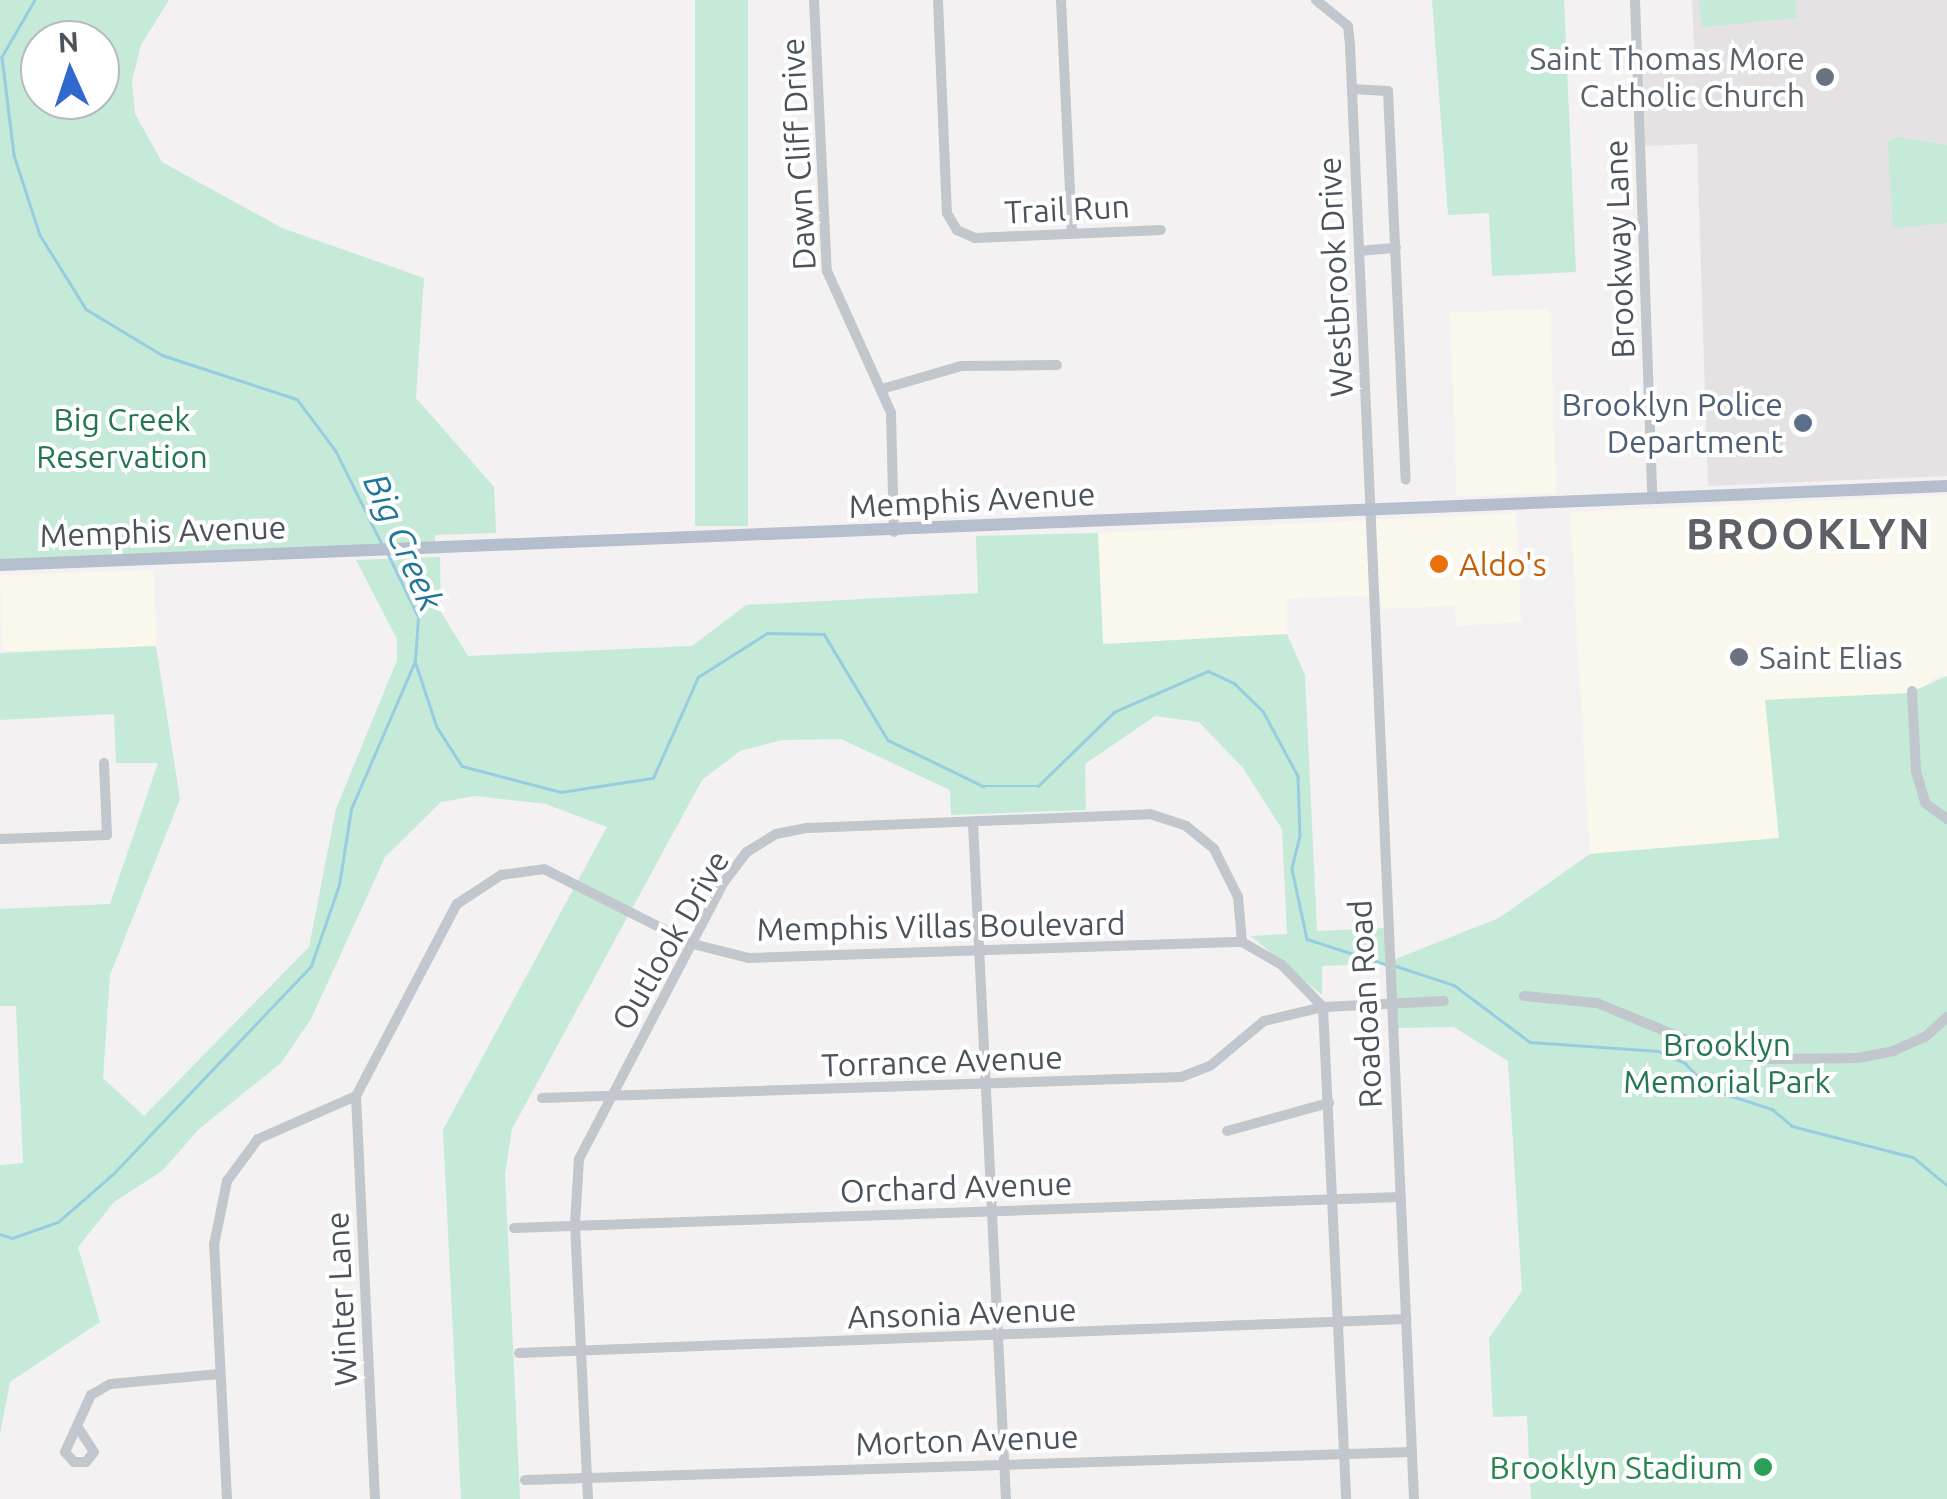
<!DOCTYPE html>
<style>
body{margin:0}
#map{position:relative;width:1947px;height:1499px;overflow:hidden;background:#f3f1f1;font-family:Ubuntu,sans-serif}
div>[style]{position:absolute}
[style*='--x']{left:calc(var(--x)*1px);top:calc(var(--y)*1px);width:calc(var(--w)*1px);rotate:calc(var(--a)*1deg)}
.commercial>*{inset:0;background:#faf8ed;transform-origin:0 0}
.education>*{inset:0;background:#e4e2e2}
.green>*{inset:0;background:#c5ead7;transform-origin:0 0}
.stream>*{height:2.5px;margin:-1.25px;padding:0 1.25px;transform-origin:1.25px;border-radius:1.25px;background:#98cce1}
.minor>*{height:10px;margin:-5px;padding:0 5px;transform-origin:5px;border-radius:5px;background:#c1c7cd}
.major>*{height:12px;margin:-6px;padding:0 6px;transform-origin:6px;border-radius:6px;background:#b4becc}
.dots>*{width:28px;height:28px;translate:-50% -50%;box-sizing:border-box;border:5px solid #fff;border-radius:50%}
span{translate:-50% -50%;white-space:nowrap;text-align:center;line-height:1.15;-webkit-text-stroke:8px #fff;paint-order:stroke}
.worship-label{font-size:32px;color:#5b616d}
.right{translate:-100% -50%;text-align:right}
.left{translate:0 -50%;text-align:left}
.street-label{font-size:32px;color:#4b525c}
.service-label{font-size:32px;color:#4e5e75}
.park-label{font-size:32px;color:#247553}
.food-label{font-size:32px;color:#c56008}
.leisure-label{font-size:32px;color:#27864d}
.water-label{font-size:35px;color:#1f769b;font-style:italic}
.district-label{font-size:42px;color:#5e6065;font-weight:700;letter-spacing:2.5px}
.north{position:absolute;left:20px;top:20px;width:100px;height:100px;box-sizing:border-box;background:#fff;border:2px solid #b7babe;border-radius:50%;rotate:357deg;font-size:28px;font-weight:700;line-height:40px;text-align:center;color:#4b525c}
.north::after{content:'';display:block;margin:auto;width:35px;height:45px;background:#3168cd;clip-path:polygon(50% 0,100% 100%,50% 72%,0 100%)}
</style>
<div id="map">
<div class="commercial">
<i style="left:1550px;top:309px;width:184px;height:100px;rotate:88deg"></i>
<i style="clip-path:polygon(1947px 495px,1947px 676px,1934px 677px,1780px 838px,1590px 854px,1570px 512px)"></i>
<i style="clip-path:polygon(1516px 513px,1521px 622px,1456px 626px,1454px 606px,1382px 609px,1380px 595px,1287px 599px,1287px 634px,1103px 644px,1098px 533px)"></i>
<i style="left:154px;top:570px;width:76px;height:154px;rotate:88deg"></i>
</div>
<div class="education">
<i style="clip-path:polygon(1692px 0,1947px 0,1947px 476px,1708px 486px,1697px 144px,1645px 146px,1643px 66px,1695px 64px)"></i>
</div>
<div class="green">
<i style="clip-path:polygon(evenodd,0 0,169px 0,141px 45px,132px 81px,135px 114px,162px 162px,282px 228px,424px 278px,416px 398px,494px 487px,496px 533px,435px 535px,435px 548px,0 565px,0 0,40px 40px,100px 40px,100px 100px,40px 100px,40px 40px)"></i>
<i style="left:695px;top:0;width:53px;height:526px"></i>
<i style="clip-path:polygon(1432px 0,1564px 0,1576px 272px,1492px 276px,1489px 213px,1448px 215px)"></i>
<i style="clip-path:polygon(1699px 0,1795px 0,1797px 18px,1702px 27px)"></i>
<i style="clip-path:polygon(1896px 137px,1947px 145px,1947px 223px,1893px 228px,1888px 142px)"></i>
<i style="clip-path:polygon(1098px 533px,1103px 644px,1287px 634px,1305px 675px,1317px 931px,1387px 928px,1388px 962px,1499px 918px,1590px 854px,1779px 838px,1765px 700px,1909px 693px,1947px 676px,1947px 1499px,1531px 1499px,1527px 1416px,1493px 1417px,1489px 1338px,1522px 1291px,1508px 1061px,1454px 1027px,1390px 1028px,1387px 963px,1322px 966px,1322px 995px,1251px 936px,1287px 934px,1282px 829px,1243px 768px,1199px 722px,1155px 716px,1085px 764px,1086px 810px,951px 815px,950px 790px,841px 739px,782px 740px,740px 751px,702px 780px,512px 1129px,505px 1174px,520px 1499px,461px 1499px,443px 1130px,607px 827px,546px 804px,475px 796px,441px 802px,385px 857px,311px 1019px,281px 1063px,199px 1129px,162px 1171px,114px 1202px,78px 1247px,100px 1322px,10px 1382px,0 1434px,0 1165px,23px 1163px,16px 1006px,0 1006px,0 909px,110px 904px,158px 763px,116px 763px,114px 714px,0 720px,0 653px,156px 646px,180px 799px,110px 975px,103px 1078px,144px 1116px,309px 947px,336px 809px,397px 660px,397px 639px,356px 560px,440px 557px,441px 612px,468px 656px,692px 646px,746px 605px,978px 593px,976px 536px)"></i>
</div>
<div class="stream">
<i style="--x:35;--y:0;--w:66;--a:120.1"></i>
<i style="--x:2;--y:57;--w:99;--a:83"></i>
<i style="--x:14;--y:155;--w:84;--a:72"></i>
<i style="--x:40;--y:235;--w:87;--a:58.1"></i>
<i style="--x:86;--y:309;--w:89;--a:31.2"></i>
<i style="--x:162;--y:355;--w:142;--a:18.1"></i>
<i style="--x:297;--y:399;--w:65;--a:53.1"></i>
<i style="--x:336;--y:451;--w:104;--a:63.7"></i>
<i style="--x:415;--y:661;--w:70;--a:71.6"></i>
<i style="--x:437;--y:727;--w:46;--a:57.3"></i>
<i style="--x:462;--y:766;--w:102;--a:14.7"></i>
<i style="--x:561;--y:792;--w:93;--a:-8.7"></i>
<i style="--x:653;--y:778;--w:111;--a:-66"></i>
<i style="--x:698;--y:677;--w:82;--a:-32.5"></i>
<i style="--x:767;--y:633;--w:57;--a:1"></i>
<i style="--x:824;--y:634;--w:124;--a:58.9"></i>
<i style="--x:888;--y:740;--w:106;--a:25.8"></i>
<i style="--x:983;--y:786;--w:55;--a:0"></i>
<i style="--x:1038;--y:786;--w:106;--a:-44.2"></i>
<i style="--x:1114;--y:712;--w:103;--a:-23.6"></i>
<i style="--x:1208;--y:671;--w:29;--a:25"></i>
<i style="--x:1234;--y:683;--w:40;--a:44"></i>
<i style="--x:1263;--y:711;--w:74;--a:61.7"></i>
<i style="--x:1298;--y:776;--w:60;--a:88.1"></i>
<i style="--x:1300;--y:836;--w:34;--a:104"></i>
<i style="--x:1292;--y:869;--w:72;--a:77.9"></i>
<i style="--x:1307;--y:939;--w:85;--a:17.8"></i>
<i style="--x:1396;--y:966;--w:61;--a:18.1"></i>
<i style="--x:1454;--y:985;--w:95;--a:36.9"></i>
<i style="--x:1530;--y:1042;--w:128;--a:4"></i>
<i style="--x:1658;--y:1051;--w:30;--a:24"></i>
<i style="--x:1685;--y:1063;--w:36;--a:46"></i>
<i style="--x:1710;--y:1089;--w:65;--a:17.9"></i>
<i style="--x:1772;--y:1109;--w:26;--a:40"></i>
<i style="--x:1792;--y:1126;--w:125;--a:14.4"></i>
<i style="--x:1913;--y:1157;--w:44;--a:39.5"></i>
<i style="--x:0;--y:1234;--w:13;--a:18"></i>
<i style="--x:12;--y:1238;--w:49;--a:-19.2"></i>
<i style="--x:58;--y:1222;--w:73;--a:-41.1"></i>
<i style="--x:113;--y:1174;--w:287;--a:-46.4"></i>
<i style="--x:311;--y:966;--w:86;--a:-70.9"></i>
<i style="--x:339;--y:885;--w:77;--a:-81"></i>
<i style="--x:351;--y:809;--w:161;--a:-66.6"></i>
<i style="--x:415;--y:661;--w:44;--a:-86.1"></i>
<i style="--x:418;--y:617;--w:69;--a:-115.8"></i>
</div>
<div class="minor">
<i style="--x:814;--y:0;--w:271;--a:87.3"></i>
<i style="--x:827;--y:271;--w:156;--a:65.7"></i>
<i style="--x:891;--y:413;--w:119;--a:88.6"></i>
<i style="--x:938;--y:0;--w:213;--a:87.6"></i>
<i style="--x:947;--y:213;--w:20;--a:60"></i>
<i style="--x:957;--y:230;--w:20;--a:24"></i>
<i style="--x:975;--y:238;--w:186;--a:-2.5"></i>
<i style="--x:1061;--y:0;--w:233;--a:87.3"></i>
<i style="--x:1316;--y:0;--w:41;--a:39.1"></i>
<i style="--x:1348;--y:26;--w:19;--a:84"></i>
<i style="--x:1350;--y:45;--w:1455;--a:87.48"></i>
<i style="--x:1635;--y:0;--w:496;--a:88"></i>
<i style="--x:1352;--y:89;--w:36;--a:3"></i>
<i style="--x:1388;--y:91;--w:389;--a:87.4"></i>
<i style="--x:1359;--y:251;--w:37;--a:-5"></i>
<i style="--x:882;--y:389;--w:82;--a:-16.2"></i>
<i style="--x:961;--y:366;--w:96;--a:-0.6"></i>
<i style="--x:1912;--y:691;--w:80;--a:87.1"></i>
<i style="--x:1916;--y:771;--w:33;--a:74"></i>
<i style="--x:1925;--y:803;--w:27;--a:36"></i>
<i style="--x:973;--y:823;--w:677;--a:87.21"></i>
<i style="--x:0;--y:839;--w:107;--a:-2.1"></i>
<i style="--x:107;--y:835;--w:72;--a:-92.4"></i>
<i style="--x:1524;--y:996;--w:73;--a:5.5"></i>
<i style="--x:1597;--y:1003;--w:118;--a:22.4"></i>
<i style="--x:1706;--y:1048;--w:62;--a:10.2"></i>
<i style="--x:1767;--y:1059;--w:91;--a:-0.6"></i>
<i style="--x:1858;--y:1058;--w:36;--a:-11"></i>
<i style="--x:1893;--y:1051;--w:35;--a:-24"></i>
<i style="--x:1925;--y:1037;--w:30;--a:-42"></i>
<i style="--x:356;--y:1096;--w:403;--a:87.3"></i>
<i style="--x:542;--y:1098;--w:639;--a:-1.88"></i>
<i style="--x:1181;--y:1077;--w:31;--a:-21"></i>
<i style="--x:1210;--y:1066;--w:70;--a:-39.8"></i>
<i style="--x:1264;--y:1021;--w:61;--a:-13.3"></i>
<i style="--x:1323;--y:1007;--w:493;--a:87.3"></i>
<i style="--x:1227;--y:1131;--w:106;--a:-15.4"></i>
<i style="--x:514;--y:1228;--w:887;--a:-2"></i>
<i style="--x:519;--y:1353;--w:888;--a:-2.2"></i>
<i style="--x:79;--y:1429;--w:27;--a:57"></i>
<i style="--x:94;--y:1452;--w:13;--a:129"></i>
<i style="--x:86;--y:1462;--w:12;--a:180"></i>
<i style="--x:74;--y:1462;--w:13;--a:-132"></i>
<i style="--x:65;--y:1452;--w:63;--a:-65.5"></i>
<i style="--x:91;--y:1395;--w:22;--a:-30"></i>
<i style="--x:110;--y:1384;--w:110;--a:-5.2"></i>
<i style="--x:525;--y:1480;--w:886;--a:-1.81"></i>
<i style="--x:227;--y:1499;--w:254;--a:-92.9"></i>
<i style="--x:214;--y:1245;--w:65;--a:-78.5"></i>
<i style="--x:227;--y:1181;--w:52;--a:-53.6"></i>
<i style="--x:258;--y:1139;--w:107;--a:-23.7"></i>
<i style="--x:356;--y:1096;--w:217;--a:-62.3"></i>
<i style="--x:457;--y:904;--w:53;--a:-33.4"></i>
<i style="--x:501;--y:875;--w:43;--a:-7.9"></i>
<i style="--x:544;--y:869;--w:167;--a:26.7"></i>
<i style="--x:693;--y:944;--w:58;--a:14"></i>
<i style="--x:749;--y:958;--w:493;--a:-1.9"></i>
<i style="--x:1242;--y:942;--w:46;--a:29.9"></i>
<i style="--x:1282;--y:965;--w:59;--a:45.7"></i>
<i style="--x:1323;--y:1007;--w:121;--a:-2.8"></i>
<i style="--x:588;--y:1499;--w:275;--a:-92.7"></i>
<i style="--x:575;--y:1224;--w:65;--a:-86.5"></i>
<i style="--x:579;--y:1159;--w:313;--a:-62.4"></i>
<i style="--x:724;--y:882;--w:38;--a:-53"></i>
<i style="--x:747;--y:852;--w:34;--a:-32"></i>
<i style="--x:776;--y:834;--w:33;--a:-11"></i>
<i style="--x:808;--y:828;--w:342;--a:-2.3"></i>
<i style="--x:1150;--y:814;--w:38;--a:18"></i>
<i style="--x:1186;--y:826;--w:36;--a:39"></i>
<i style="--x:1214;--y:849;--w:54;--a:63.4"></i>
<i style="--x:1238;--y:897;--w:45;--a:84.9"></i>
</div>
<div class="major">
<i style="--x:0;--y:565;--w:1949;--a:-2.32"></i>
</div>
<div class="dots">
<i style="left:1825px;top:77px;background:#6b7280"></i>
<i style="left:1803px;top:423px;background:#5c6f8a"></i>
<i style="left:1439px;top:564px;background:#e8710a"></i>
<i style="left:1739px;top:657px;background:#6b7280"></i>
<i style="left:1763px;top:1467px;background:#2e9e5b"></i>
</div>
<div class="worship-label">
<span class="right" style="left:1805px;top:77px">Saint Thomas More<br>Catholic Church</span>
<span class="left" style="left:1759px;top:657px">Saint Elias</span>
</div>
<div class="street-label">
<span style="left:798px;top:154px;rotate:-93deg">Dawn Cliff Drive</span>
<span style="left:1067px;top:209px;rotate:-3deg">Trail Run</span>
<span style="left:1619px;top:249px;rotate:-92deg">Brookway Lane</span>
<span style="left:1335px;top:277px;rotate:-93deg">Westbrook Drive</span>
<span style="left:972px;top:500px;rotate:-3deg">Memphis Avenue</span>
<span style="left:163px;top:531px;rotate:-2deg">Memphis Avenue</span>
<span style="left:941px;top:926px;rotate:-1deg">Memphis Villas Boulevard</span>
<span style="left:670px;top:940px;rotate:-60deg">Outlook Drive</span>
<span style="left:1365px;top:1004px;rotate:-93deg">Roadoan Road</span>
<span style="left:942px;top:1061px;rotate:-2deg">Torrance Avenue</span>
<span style="left:956px;top:1187px;rotate:-2deg">Orchard Avenue</span>
<span style="left:341px;top:1299px;rotate:-93deg">Winter Lane</span>
<span style="left:962px;top:1313px;rotate:-2deg">Ansonia Avenue</span>
<span style="left:967px;top:1440px;rotate:-2deg">Morton Avenue</span>
</div>
<div class="service-label">
<span class="right" style="left:1783px;top:423px">Brooklyn Police<br>Department</span>
</div>
<div class="park-label">
<span style="left:122px;top:438px">Big Creek<br>Reservation</span>
<span style="left:1727px;top:1063px">Brooklyn<br>Memorial Park</span>
</div>
<div class="food-label">
<span class="left" style="left:1459px;top:564px">Aldo's</span>
</div>
<div class="leisure-label">
<span class="right" style="left:1743px;top:1467px">Brooklyn Stadium</span>
</div>
<div class="water-label">
<span style="left:404px;top:542px;rotate:66deg">Big Creek</span>
</div>
<div class="district-label">
<span style="left:1809px;top:534px">BROOKLYN</span>
</div>
<div class="north">N</div>
</div>
